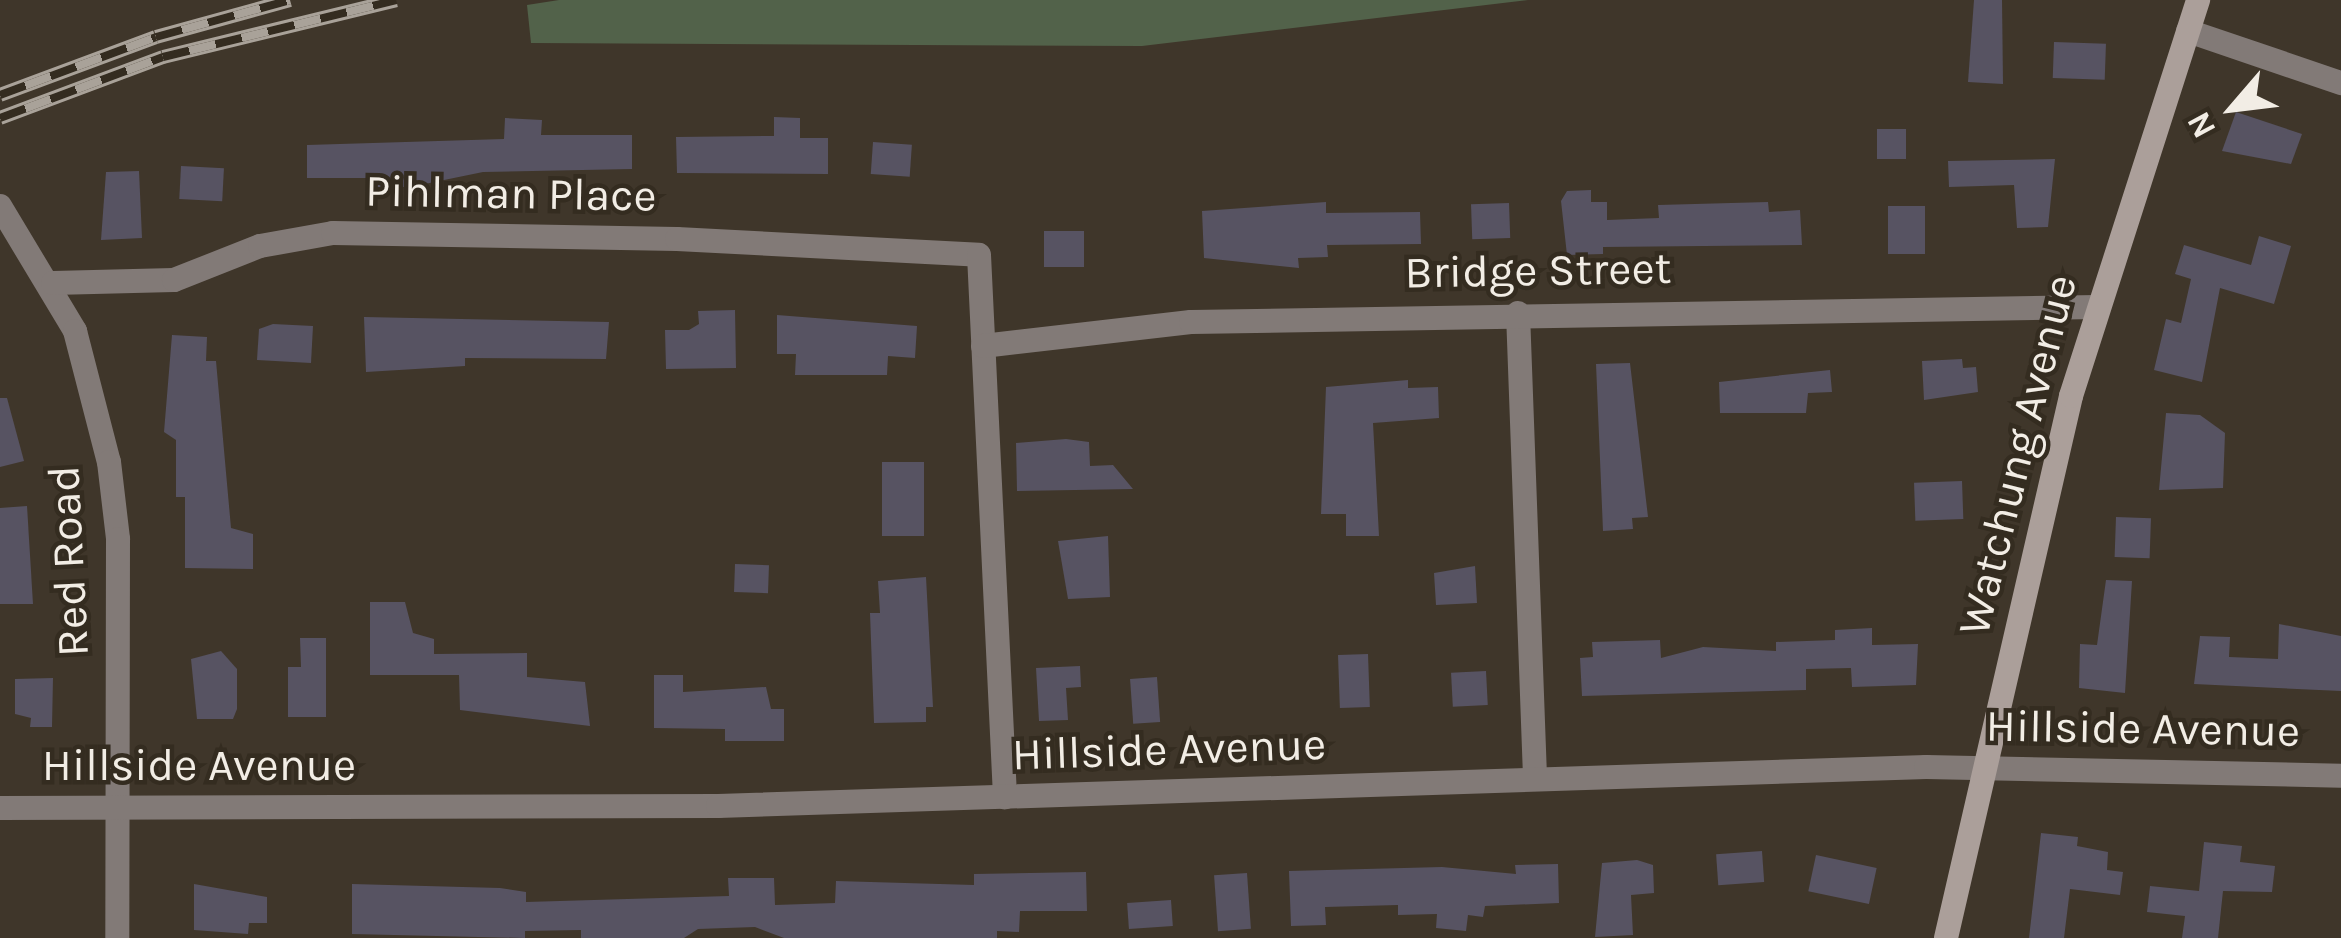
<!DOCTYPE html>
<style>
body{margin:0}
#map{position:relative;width:2341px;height:938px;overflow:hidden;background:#3f362a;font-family:Karla,sans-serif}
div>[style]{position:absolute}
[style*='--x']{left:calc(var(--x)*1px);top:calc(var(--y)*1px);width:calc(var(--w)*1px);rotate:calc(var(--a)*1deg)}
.green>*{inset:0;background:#52624a}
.building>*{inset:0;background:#575362;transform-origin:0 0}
.minor>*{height:24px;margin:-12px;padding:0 12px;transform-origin:12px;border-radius:12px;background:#827a77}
.secondary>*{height:24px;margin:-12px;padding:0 12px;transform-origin:12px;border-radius:12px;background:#ab9f9a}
.rail>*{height:14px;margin-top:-7px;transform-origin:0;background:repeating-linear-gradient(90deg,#342c20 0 27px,#a9a299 0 54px);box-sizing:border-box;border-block:3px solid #a9a299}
span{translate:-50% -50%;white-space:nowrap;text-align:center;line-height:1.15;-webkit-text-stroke:9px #342c20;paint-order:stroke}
.street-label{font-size:45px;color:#f2ede5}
.north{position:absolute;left:2173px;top:48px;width:120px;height:120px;-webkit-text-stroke:9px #342c20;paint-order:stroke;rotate:242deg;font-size:33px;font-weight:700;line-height:48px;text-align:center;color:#f2ede5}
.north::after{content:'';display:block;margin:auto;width:42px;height:54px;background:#f2ede5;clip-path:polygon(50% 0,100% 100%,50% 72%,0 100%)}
</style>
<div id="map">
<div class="green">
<i style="clip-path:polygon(559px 0,1528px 0,1142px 46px,531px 43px,527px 5px)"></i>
</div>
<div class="building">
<i style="clip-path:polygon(1974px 0,2002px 0,2003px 84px,1968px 82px)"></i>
<i style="left:2054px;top:42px;width:52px;height:36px;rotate:2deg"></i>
<i style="clip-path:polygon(2236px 112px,2302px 134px,2291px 164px,2222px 151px)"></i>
<i style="clip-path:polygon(774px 117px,800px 118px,800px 138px,828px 138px,828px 174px,677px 173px,676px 137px,774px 136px)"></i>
<i style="clip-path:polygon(505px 118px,542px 120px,541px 135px,632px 135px,632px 169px,483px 172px,410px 187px,372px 187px,372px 178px,307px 178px,307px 145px,504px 139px)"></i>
<i style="left:1906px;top:129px;width:30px;height:29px;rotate:90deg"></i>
<i style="left:873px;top:142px;width:39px;height:32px;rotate:4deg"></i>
<i style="clip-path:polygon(2055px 159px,2048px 227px,2017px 228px,2014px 185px,1949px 187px,1948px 161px)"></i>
<i style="left:181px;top:166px;width:43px;height:33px;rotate:3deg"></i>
<i style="clip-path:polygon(139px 171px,142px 238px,101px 240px,106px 172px)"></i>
<i style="clip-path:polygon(1591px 190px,1591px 202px,1607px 202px,1607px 220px,1659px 218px,1658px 205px,1768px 202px,1769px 212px,1800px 210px,1802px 245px,1603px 247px,1603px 254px,1567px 255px,1561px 201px,1567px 191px)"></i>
<i style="clip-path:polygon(1326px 202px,1326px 213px,1420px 212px,1421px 244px,1327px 245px,1328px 257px,1298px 258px,1299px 268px,1204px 258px,1202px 211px)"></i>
<i style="left:1509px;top:203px;width:35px;height:38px;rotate:88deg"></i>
<i style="left:1888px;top:206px;width:37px;height:48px"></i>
<i style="left:1044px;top:231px;width:40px;height:36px"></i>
<i style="clip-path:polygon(2259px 236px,2291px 246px,2274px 304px,2220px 288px,2202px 382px,2154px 370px,2166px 319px,2181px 323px,2191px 279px,2175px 274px,2184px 245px,2251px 265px)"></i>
<i style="clip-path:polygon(735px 310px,736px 368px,666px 369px,665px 330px,689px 330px,699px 324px,698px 311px)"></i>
<i style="clip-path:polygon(777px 315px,917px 326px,915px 358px,888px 356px,887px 375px,795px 375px,796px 354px,777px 354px)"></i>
<i style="clip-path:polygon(364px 317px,609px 322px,606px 359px,465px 358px,465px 366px,366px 372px)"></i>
<i style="clip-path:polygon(273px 324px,313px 326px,311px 363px,257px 360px,259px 329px)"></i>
<i style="clip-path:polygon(172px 335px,207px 337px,206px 361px,216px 361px,231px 528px,253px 534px,253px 569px,185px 568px,185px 497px,176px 497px,176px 440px,164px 432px)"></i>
<i style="clip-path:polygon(1962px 359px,1963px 368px,1976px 367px,1978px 392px,1924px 400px,1922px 361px)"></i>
<i style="clip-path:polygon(1630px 363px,1648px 517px,1632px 518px,1633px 529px,1603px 531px,1596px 364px)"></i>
<i style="clip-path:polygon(1830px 370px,1832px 392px,1808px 393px,1806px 413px,1720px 413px,1719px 382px)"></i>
<i style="clip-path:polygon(1408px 380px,1408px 388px,1438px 387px,1439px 418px,1373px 423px,1379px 536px,1346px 536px,1346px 514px,1321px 514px,1326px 387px)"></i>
<i style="clip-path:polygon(0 398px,7px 398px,24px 461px,0 467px)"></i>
<i style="clip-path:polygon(2166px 413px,2200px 415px,2225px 433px,2223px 488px,2159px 490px)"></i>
<i style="clip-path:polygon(1066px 439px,1089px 442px,1090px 466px,1113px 465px,1133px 489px,1017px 491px,1016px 443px)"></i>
<i style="left:924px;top:462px;width:74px;height:42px;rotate:90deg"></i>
<i style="left:1962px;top:481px;width:38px;height:48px;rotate:88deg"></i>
<i style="clip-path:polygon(27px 506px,33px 604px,0 604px,0 508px)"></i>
<i style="left:2116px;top:517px;width:35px;height:40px;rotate:2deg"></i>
<i style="clip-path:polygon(1108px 536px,1110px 597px,1068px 599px,1058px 541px)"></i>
<i style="left:735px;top:564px;width:34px;height:28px;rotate:2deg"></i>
<i style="clip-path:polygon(1475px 566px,1477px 603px,1436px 605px,1434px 573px)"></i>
<i style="clip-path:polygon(926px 577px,933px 707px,926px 707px,926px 722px,874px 723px,870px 613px,880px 613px,878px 581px)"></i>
<i style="clip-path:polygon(2106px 580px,2132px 581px,2125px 693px,2079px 688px,2080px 644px,2097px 645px)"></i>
<i style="clip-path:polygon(370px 602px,405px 602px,413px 633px,434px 639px,434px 654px,527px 653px,527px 677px,585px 682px,590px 726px,460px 710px,459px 675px,370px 675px)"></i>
<i style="clip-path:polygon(2279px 624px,2341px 636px,2341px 691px,2194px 684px,2200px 636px,2230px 637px,2229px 657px,2278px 659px)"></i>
<i style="clip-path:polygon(1872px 628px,1872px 645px,1918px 644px,1916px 685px,1852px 687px,1851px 668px,1806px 669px,1806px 690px,1582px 696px,1580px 658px,1593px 657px,1592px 642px,1660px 640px,1661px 658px,1703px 647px,1776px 651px,1776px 642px,1835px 640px,1835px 630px)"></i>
<i style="clip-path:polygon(300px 638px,326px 638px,326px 717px,288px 717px,288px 667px,301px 667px)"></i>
<i style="clip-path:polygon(221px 651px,237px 669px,237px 709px,233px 719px,197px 719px,191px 659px)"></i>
<i style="left:1368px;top:654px;width:53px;height:30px;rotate:88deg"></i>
<i style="clip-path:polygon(1080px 666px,1081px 687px,1066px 688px,1068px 720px,1039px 721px,1036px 668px)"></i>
<i style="left:1486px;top:671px;width:34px;height:35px;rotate:87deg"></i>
<i style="clip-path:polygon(654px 675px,683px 675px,683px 692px,766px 687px,771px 709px,784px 709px,784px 741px,725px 741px,725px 729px,654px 728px)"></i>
<i style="left:1157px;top:677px;width:45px;height:27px;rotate:86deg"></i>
<i style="clip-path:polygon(53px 678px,52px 727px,30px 727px,31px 718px,15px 714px,15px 679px)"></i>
<i style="clip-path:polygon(2041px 833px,2078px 837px,2077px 846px,2108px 852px,2107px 870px,2123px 872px,2120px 895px,2070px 889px,2064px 938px,2029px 938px)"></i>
<i style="clip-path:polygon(2204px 842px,2242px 846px,2240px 862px,2275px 866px,2272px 892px,2223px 891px,2218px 938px,2182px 938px,2185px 916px,2147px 912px,2150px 886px,2199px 891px)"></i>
<i style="left:1762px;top:851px;width:31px;height:46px;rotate:86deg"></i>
<i style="left:1816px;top:855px;width:62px;height:37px;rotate:12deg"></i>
<i style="clip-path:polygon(1637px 860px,1653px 865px,1654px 893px,1631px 895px,1633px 935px,1595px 937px,1602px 863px)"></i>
<i style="clip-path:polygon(1558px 864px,1559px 903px,1485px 906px,1483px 917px,1468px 915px,1466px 931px,1436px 928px,1437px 914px,1398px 915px,1398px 905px,1325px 907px,1326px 925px,1291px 926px,1289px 871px,1442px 867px,1516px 874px,1515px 865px)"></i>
<i style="clip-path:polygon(1086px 872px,1087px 911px,1020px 911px,1019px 932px,997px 931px,997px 938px,784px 938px,755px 927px,698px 929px,684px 938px,581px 938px,581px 930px,525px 931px,525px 938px,352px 934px,352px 884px,500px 888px,526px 892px,526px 902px,729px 896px,728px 878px,774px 878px,775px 905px,835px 903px,836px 881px,974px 885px,974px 874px)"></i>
<i style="left:1247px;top:873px;width:56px;height:33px;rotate:86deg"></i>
<i style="clip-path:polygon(194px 884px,267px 897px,267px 923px,249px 923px,248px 934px,194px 930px)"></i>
<i style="left:1171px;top:900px;width:26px;height:44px;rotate:86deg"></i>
</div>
<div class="minor">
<i style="--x:2188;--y:31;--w:162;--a:18.8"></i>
<i style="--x:0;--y:206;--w:146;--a:59"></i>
<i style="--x:75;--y:331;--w:135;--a:75.5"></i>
<i style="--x:109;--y:462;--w:78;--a:83.3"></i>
<i style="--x:118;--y:539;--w:399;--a:90.1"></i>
<i style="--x:53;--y:283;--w:121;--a:-1.4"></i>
<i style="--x:174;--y:280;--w:92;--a:-21.6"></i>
<i style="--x:260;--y:246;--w:74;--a:-10.1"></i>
<i style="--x:333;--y:233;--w:344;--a:1"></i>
<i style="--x:677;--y:239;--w:302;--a:3"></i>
<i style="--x:979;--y:255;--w:543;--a:87.25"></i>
<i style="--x:1518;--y:313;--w:465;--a:87.9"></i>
<i style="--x:983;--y:346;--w:209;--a:-6.6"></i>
<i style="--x:1191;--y:322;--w:906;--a:-0.95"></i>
<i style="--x:0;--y:808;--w:718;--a:-0.16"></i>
<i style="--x:718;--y:806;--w:1209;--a:-1.85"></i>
<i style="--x:1926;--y:767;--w:415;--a:1.2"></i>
</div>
<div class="secondary">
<i style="--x:1946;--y:938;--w:556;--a:-77.01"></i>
<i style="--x:2071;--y:396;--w:416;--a:-72.2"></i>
</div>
<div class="rail">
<i style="--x:0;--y:95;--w:166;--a:-20.4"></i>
<i style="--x:156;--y:37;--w:139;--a:-15.4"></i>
<i style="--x:0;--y:118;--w:174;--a:-20.5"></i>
<i style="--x:163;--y:57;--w:240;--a:-13.7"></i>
</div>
<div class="street-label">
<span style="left:511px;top:194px;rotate:1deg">Pihlman Place</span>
<span style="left:1538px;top:271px;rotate:-1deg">Bridge Street</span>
<span style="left:2018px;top:455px;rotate:-76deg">Watchung Avenue</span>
<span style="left:69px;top:561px;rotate:-93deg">Red Road</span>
<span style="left:2143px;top:729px;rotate:1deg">Hillside Avenue</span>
<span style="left:1169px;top:750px;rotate:-2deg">Hillside Avenue</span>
<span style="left:199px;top:766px">Hillside Avenue</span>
</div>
<div class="north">N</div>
</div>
